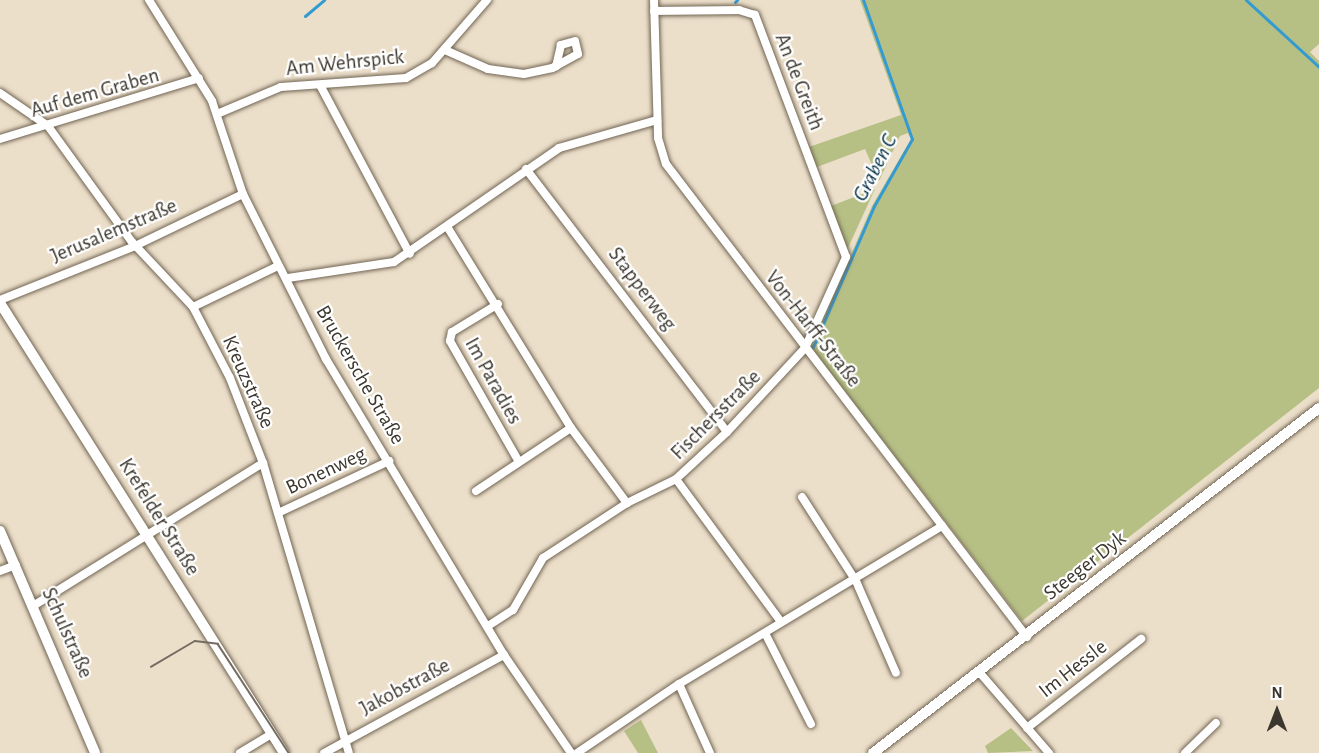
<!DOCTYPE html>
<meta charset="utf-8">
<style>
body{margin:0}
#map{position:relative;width:1319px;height:753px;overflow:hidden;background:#ecdfca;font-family:"Alegreya Sans",sans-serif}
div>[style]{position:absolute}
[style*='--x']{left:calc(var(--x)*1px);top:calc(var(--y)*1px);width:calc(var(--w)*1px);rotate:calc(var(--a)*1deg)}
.green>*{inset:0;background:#b6c085}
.stream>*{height:3px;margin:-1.5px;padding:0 1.5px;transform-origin:1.5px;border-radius:1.5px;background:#339bd2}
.roads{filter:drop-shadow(0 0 2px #716553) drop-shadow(0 0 2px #716553)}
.street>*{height:8px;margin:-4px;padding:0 4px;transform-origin:4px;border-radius:4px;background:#fff}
.secondary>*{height:10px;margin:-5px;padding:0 5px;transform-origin:5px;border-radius:5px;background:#fff}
.tram>*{height:1.5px;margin:-0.75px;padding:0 0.75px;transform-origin:0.75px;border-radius:0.75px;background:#756d61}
span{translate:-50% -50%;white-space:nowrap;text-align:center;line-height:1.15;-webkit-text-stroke:4.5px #fff;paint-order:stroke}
.street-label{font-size:21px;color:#3c372e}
.water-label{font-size:22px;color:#06334a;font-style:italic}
.north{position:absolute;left:1247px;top:681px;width:60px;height:60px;-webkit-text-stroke:4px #fff;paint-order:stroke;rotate:0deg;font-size:16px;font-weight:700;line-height:24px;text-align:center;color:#3c372e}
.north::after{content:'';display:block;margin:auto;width:21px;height:27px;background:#3c372e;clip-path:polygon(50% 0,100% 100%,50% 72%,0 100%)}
</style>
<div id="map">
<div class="green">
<i style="clip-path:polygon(860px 0,1319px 0,1319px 44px,1310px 52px,1319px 61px,1319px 388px,1022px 621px,811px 347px,872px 206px,911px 139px,908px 133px,900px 136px,879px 181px,865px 149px,817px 167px,809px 147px,901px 115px)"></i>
<i style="clip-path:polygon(875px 189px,847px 250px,831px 206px)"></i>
<i style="clip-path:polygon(641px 720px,658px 753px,638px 753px,624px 731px)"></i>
<i style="clip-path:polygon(1011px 728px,1033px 751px,988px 753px,985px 746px)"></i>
</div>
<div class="stream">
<i style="--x:1246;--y:0;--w:99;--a:42.5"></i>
<i style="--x:735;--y:2;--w:3;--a:-45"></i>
<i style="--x:305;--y:16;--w:25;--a:-40"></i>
<i style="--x:813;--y:347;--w:154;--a:-66.6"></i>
<i style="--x:874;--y:206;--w:77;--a:-60.4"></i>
<i style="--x:912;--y:139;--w:147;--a:-109.4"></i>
</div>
<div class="roads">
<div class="street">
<i style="--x:149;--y:0;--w:119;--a:58"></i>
<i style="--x:212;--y:101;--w:98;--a:71.6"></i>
<i style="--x:243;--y:194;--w:185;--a:63.3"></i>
<i style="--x:326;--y:359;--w:345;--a:59"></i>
<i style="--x:504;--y:655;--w:119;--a:55.6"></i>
<i style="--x:654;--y:0;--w:138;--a:88.3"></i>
<i style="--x:658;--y:138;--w:27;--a:73"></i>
<i style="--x:666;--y:164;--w:595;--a:52.65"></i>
<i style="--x:445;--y:50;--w:47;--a:23.8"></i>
<i style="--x:488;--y:69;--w:36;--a:8"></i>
<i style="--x:524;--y:74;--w:29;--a:-12"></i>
<i style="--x:552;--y:68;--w:4;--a:-27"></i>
<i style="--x:556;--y:66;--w:25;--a:-29"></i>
<i style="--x:578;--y:54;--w:13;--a:-103"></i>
<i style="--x:575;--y:41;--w:15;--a:164"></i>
<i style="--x:561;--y:45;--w:22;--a:103"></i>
<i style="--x:320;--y:85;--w:191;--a:62"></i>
<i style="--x:0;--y:93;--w:58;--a:34.5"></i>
<i style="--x:48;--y:126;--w:143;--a:54.1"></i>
<i style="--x:132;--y:242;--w:89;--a:46.8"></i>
<i style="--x:193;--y:307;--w:80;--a:62.5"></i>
<i style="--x:230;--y:378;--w:91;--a:68.8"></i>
<i style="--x:263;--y:463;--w:302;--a:73.5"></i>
<i style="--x:217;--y:114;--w:69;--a:-22.9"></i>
<i style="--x:281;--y:87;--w:125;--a:-4.1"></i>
<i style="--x:406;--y:78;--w:30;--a:-30"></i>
<i style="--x:432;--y:63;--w:84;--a:-48.9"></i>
<i style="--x:0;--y:139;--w:208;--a:-17"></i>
<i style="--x:526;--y:169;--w:331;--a:52.6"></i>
<i style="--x:448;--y:228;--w:235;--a:58.4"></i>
<i style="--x:571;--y:428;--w:94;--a:53.3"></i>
<i style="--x:288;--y:278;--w:107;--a:-8.6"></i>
<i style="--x:394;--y:262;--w:201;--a:-34.6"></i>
<i style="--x:559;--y:148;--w:102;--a:-15.9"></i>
<i style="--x:0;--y:300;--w:145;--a:-21.8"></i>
<i style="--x:135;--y:246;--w:120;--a:-25.7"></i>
<i style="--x:498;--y:304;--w:54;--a:148.7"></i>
<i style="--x:452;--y:332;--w:9;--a:103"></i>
<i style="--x:450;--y:341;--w:139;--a:60.3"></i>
<i style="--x:193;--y:307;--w:94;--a:-25.8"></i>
<i style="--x:676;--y:479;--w:177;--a:53.7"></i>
<i style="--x:476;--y:491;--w:114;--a:-33.6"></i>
<i style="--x:802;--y:497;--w:100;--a:57.3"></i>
<i style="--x:856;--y:581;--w:100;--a:66.5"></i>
<i style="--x:278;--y:513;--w:123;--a:-25.1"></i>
<i style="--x:0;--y:571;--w:17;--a:-21"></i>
<i style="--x:33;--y:606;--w:271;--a:-31.9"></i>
<i style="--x:488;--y:626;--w:30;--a:-33"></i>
<i style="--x:513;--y:610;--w:60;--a:-60"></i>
<i style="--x:543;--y:558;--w:100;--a:-33.2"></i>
<i style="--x:627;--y:503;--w:55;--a:-26.1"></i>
<i style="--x:676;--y:479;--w:69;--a:-42.7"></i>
<i style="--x:727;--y:432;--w:115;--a:-47.1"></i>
<i style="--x:805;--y:348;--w:100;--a:-65.7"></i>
<i style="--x:846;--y:257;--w:259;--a:-110.6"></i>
<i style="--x:755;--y:15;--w:17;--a:-163"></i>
<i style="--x:739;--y:10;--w:85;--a:179.3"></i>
<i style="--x:765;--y:633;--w:102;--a:63.2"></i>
<i style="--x:980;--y:673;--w:106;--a:49.2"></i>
<i style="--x:679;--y:684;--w:76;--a:65.8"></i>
<i style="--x:1027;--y:728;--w:145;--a:-38"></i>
<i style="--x:240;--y:753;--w:37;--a:-31"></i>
<i style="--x:324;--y:753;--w:205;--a:-28.6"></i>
<i style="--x:577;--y:753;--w:123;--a:-34.1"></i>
<i style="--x:679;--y:684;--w:307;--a:-31"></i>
<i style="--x:1185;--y:753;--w:43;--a:-44.1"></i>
</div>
<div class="secondary">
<i style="--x:0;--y:303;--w:532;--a:57.74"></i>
<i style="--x:0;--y:531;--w:241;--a:66.8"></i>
<i style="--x:873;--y:753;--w:564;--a:-37.72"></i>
</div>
</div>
<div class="tram">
<i style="--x:151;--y:667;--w:51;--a:-30.6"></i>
<i style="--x:195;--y:641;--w:23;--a:7"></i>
<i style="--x:218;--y:644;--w:130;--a:56.9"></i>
</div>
<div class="street-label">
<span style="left:345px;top:63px;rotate:-6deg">Am Wehrspick</span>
<span style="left:799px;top:82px;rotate:69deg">An de Greith</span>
<span style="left:95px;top:93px;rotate:-16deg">Auf dem Graben</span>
<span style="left:114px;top:231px;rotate:-23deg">Jerusalemstraße</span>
<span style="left:642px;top:289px;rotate:53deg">Stapperweg</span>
<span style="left:813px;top:329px;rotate:52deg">Von-Harff-Straße</span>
<span style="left:360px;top:375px;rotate:60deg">Bruckersche Straße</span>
<span style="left:493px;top:381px;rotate:61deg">Im Paradies</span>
<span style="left:248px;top:382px;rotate:66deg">Kreuzstraße</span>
<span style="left:716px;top:415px;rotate:-45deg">Fischersstraße</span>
<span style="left:326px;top:471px;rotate:-25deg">Bonenweg</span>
<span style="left:159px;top:517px;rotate:58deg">Krefelder Straße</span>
<span style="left:1085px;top:566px;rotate:-38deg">Steeger Dyk</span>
<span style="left:67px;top:633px;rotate:66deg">Schulstraße</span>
<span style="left:1073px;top:669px;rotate:-38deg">Im Hessle</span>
<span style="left:405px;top:687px;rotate:-28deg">Jakobstraße</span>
</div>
<div class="water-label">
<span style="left:875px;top:168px;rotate:-63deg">Graben C</span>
</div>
<div class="north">N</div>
</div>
